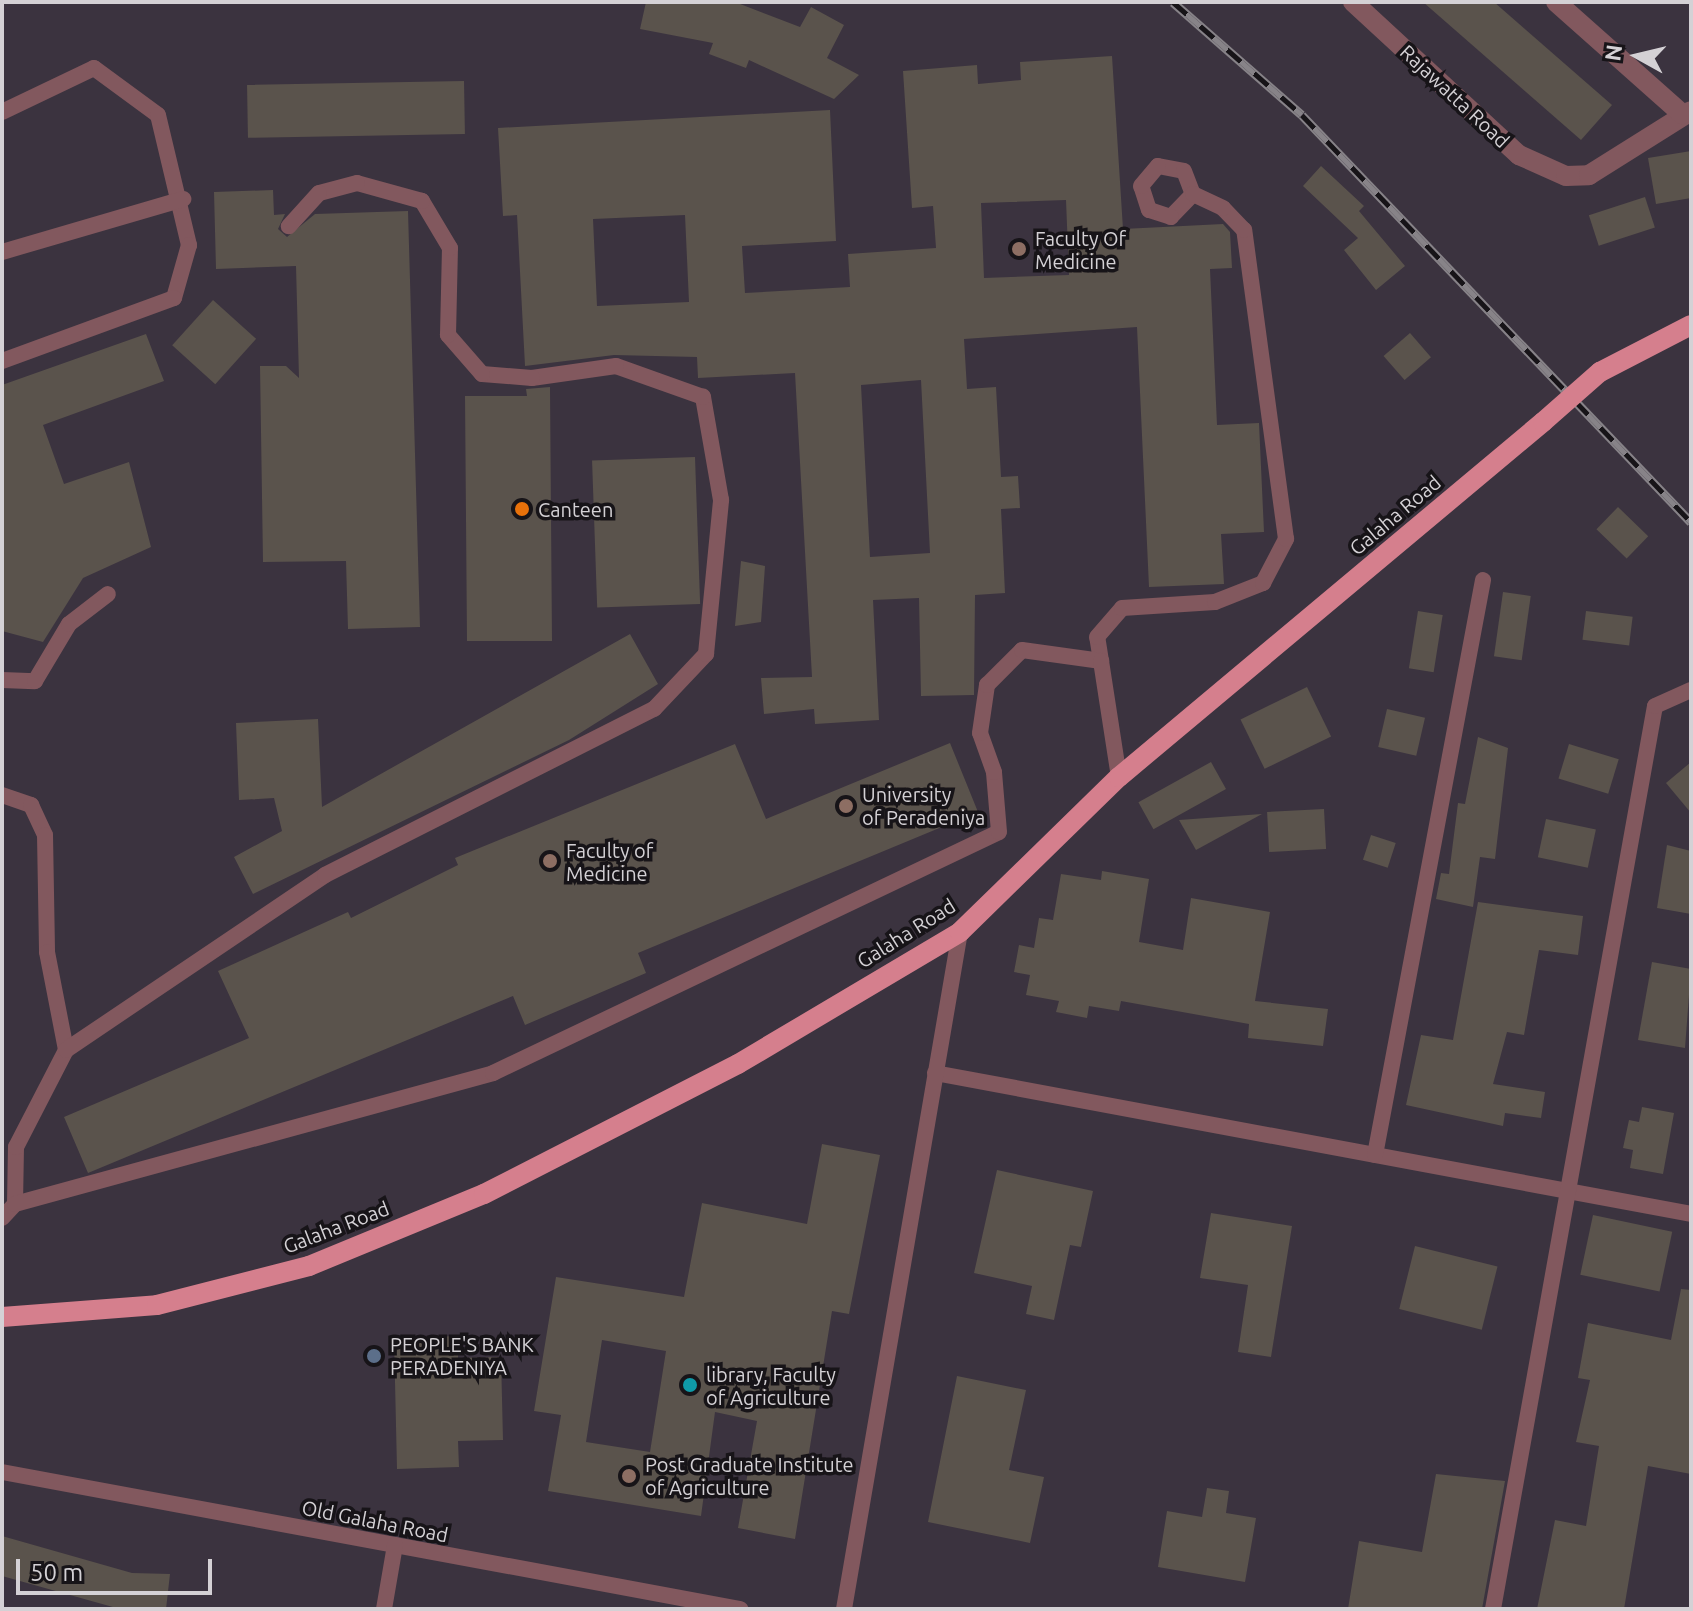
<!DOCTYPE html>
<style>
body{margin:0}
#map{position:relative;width:1693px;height:1611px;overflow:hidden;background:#302b32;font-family:Ubuntu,sans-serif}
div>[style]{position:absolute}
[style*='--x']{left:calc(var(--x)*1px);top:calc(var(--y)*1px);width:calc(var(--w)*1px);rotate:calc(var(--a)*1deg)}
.built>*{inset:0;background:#3b333f;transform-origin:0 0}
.building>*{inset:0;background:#5a534c;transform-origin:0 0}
.service>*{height:16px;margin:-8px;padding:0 8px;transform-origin:8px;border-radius:8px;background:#82585e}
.minor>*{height:20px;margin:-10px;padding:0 10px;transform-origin:10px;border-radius:10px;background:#82585e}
.primary>*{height:20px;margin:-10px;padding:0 10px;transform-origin:10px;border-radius:10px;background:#d57f8d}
.rail>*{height:9px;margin-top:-4.5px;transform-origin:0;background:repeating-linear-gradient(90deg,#171418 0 18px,#878388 0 36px);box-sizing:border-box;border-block:2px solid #878388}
.primary-bridge>*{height:20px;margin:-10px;padding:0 10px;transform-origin:10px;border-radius:10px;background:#d57f8d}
.dots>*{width:22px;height:22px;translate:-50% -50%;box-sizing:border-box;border:4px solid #171418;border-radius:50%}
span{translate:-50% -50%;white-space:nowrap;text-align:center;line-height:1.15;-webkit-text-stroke:7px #171418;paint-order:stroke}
.street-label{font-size:20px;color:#d4d1d5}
.poi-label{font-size:20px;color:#d4d1d5}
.left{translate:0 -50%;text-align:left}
.frame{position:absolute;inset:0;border:4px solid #d4d1d5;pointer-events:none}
.north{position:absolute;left:1597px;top:16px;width:80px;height:80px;-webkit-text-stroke:6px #171418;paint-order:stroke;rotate:278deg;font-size:22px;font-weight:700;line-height:32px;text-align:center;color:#d4d1d5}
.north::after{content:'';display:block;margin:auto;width:28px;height:36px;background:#d4d1d5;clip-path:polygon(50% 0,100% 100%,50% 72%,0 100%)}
.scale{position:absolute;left:16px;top:1559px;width:196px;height:36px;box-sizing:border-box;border:4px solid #d4d1d5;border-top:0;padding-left:10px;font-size:24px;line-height:28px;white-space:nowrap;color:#d4d1d5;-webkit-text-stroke:6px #171418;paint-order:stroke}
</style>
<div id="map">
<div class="built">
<i style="left:2px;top:2px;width:1689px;height:1607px"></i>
</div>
<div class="building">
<i style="clip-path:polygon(646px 2px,735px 2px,800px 27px,811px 7px,844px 25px,827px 58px,859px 75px,834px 99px,749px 60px,746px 68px,709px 54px,713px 43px,640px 29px)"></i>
<i style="clip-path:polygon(1423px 2px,1494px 2px,1612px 105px,1581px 140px)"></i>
<i style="clip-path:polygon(evenodd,1112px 56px,1123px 229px,1223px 224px,1230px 232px,1232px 268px,1210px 269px,1217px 425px,1259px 423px,1264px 532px,1221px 534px,1224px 584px,1149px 587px,1137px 327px,964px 339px,967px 389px,996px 387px,1001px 477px,1018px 476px,1020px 508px,1001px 509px,1005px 593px,975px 595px,974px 695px,921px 696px,919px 598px,873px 600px,879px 720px,815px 724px,814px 709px,764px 714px,761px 678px,812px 677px,795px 373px,698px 378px,697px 357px,614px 355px,525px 366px,517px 215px,503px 216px,498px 128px,830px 110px,836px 241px,742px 246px,745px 293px,850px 287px,848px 254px,936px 248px,933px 206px,912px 208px,903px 71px,977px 65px,978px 84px,1021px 80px,1020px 62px,1112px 56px,1066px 200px,1069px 275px,984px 278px,981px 203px,1066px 200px,1112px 56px,685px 215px,689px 302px,597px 306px,593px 219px,685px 215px,1112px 56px,921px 380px,930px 553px,870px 557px,861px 385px,921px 380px)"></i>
<i style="left:464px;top:81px;width:53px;height:217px;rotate:89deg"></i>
<i style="clip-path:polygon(1691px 151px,1691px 198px,1656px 204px,1648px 158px)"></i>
<i style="clip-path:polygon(1321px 166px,1364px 206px,1359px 211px,1405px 266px,1376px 290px,1344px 250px,1358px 238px,1303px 186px)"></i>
<i style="clip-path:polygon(273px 190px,274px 215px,285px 214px,278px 229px,287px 237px,315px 214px,408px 211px,420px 627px,348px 629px,346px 561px,263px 562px,260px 366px,286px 366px,299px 378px,296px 266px,216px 269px,214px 192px)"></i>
<i style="left:1645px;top:197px;width:32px;height:59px;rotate:72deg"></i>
<i style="left:213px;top:300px;width:58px;height:61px;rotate:42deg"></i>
<i style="left:1410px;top:333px;width:32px;height:35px;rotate:49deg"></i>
<i style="clip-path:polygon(146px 334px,164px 381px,43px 425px,64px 484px,129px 462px,151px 547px,83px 578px,43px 642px,2px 631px,2px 385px)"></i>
<i style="clip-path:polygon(550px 387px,552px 641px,467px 641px,465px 396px,527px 396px,526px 389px)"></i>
<i style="left:695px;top:457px;width:147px;height:103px;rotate:88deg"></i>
<i style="left:1618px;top:507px;width:42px;height:31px;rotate:44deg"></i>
<i style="clip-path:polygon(741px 561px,765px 566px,761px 622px,735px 626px)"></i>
<i style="left:1503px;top:592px;width:28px;height:65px;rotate:8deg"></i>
<i style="left:1418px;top:611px;width:25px;height:58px;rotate:9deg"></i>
<i style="left:1586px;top:611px;width:47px;height:29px;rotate:7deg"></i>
<i style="clip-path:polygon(630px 634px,658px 684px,569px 740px,253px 894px,234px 857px,282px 831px,274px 798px,239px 800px,236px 723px,318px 719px,322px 807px)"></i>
<i style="left:1307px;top:687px;width:55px;height:74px;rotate:64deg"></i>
<i style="left:1387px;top:709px;width:39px;height:39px;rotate:13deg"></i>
<i style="clip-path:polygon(1478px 737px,1508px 748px,1495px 859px,1480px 857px,1473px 907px,1436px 899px,1441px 873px,1449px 874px,1458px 803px,1465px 804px)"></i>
<i style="clip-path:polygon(950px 743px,978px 812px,638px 953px,646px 973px,525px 1025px,513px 996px,88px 1173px,64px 1117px,249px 1038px,218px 971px,348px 912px,351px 918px,458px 865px,455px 858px,735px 744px,766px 819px)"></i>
<i style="left:1569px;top:744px;width:52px;height:36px;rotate:17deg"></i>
<i style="left:1211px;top:762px;width:31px;height:83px;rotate:61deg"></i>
<i style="clip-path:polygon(1691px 762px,1691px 813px,1666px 783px)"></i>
<i style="left:1324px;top:809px;width:40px;height:57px;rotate:87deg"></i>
<i style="clip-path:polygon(1262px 814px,1196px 850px,1179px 820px)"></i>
<i style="left:1546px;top:819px;width:51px;height:39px;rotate:12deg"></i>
<i style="left:1371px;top:835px;width:26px;height:26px;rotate:18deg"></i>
<i style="clip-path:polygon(1667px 845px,1691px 851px,1691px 914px,1657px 908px)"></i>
<i style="clip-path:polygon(1102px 871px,1149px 879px,1139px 942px,1183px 950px,1191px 898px,1270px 912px,1255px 1001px,1328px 1009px,1323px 1046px,1248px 1038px,1249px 1024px,1121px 1001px,1119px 1011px,1089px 1006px,1087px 1018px,1056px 1012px,1059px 1001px,1026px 995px,1030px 975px,1014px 972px,1019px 945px,1034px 948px,1039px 918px,1053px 920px,1061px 874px,1101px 880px)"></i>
<i style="clip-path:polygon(1478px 902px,1583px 916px,1578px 955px,1539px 950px,1524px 1035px,1507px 1032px,1493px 1084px,1545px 1092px,1541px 1118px,1505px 1113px,1503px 1126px,1406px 1105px,1421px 1035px,1453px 1040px)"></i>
<i style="clip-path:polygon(1652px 962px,1691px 969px,1685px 1048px,1638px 1040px)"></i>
<i style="clip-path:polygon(1642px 1107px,1674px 1113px,1663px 1174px,1630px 1168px,1633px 1150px,1623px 1148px,1629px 1120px,1639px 1122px)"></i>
<i style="clip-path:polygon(evenodd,822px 1144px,880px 1155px,849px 1314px,832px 1311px,795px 1539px,738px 1528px,757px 1421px,715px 1412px,701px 1516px,548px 1491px,561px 1415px,534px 1411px,556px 1277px,684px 1297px,702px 1203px,807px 1224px,822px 1144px,602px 1340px,666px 1351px,650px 1452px,586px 1442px,602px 1340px)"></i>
<i style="clip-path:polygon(997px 1170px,1093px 1191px,1081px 1247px,1070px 1245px,1054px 1320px,1026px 1314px,1032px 1286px,974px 1273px)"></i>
<i style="clip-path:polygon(1211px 1213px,1292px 1226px,1271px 1357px,1238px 1352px,1248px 1285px,1200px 1278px)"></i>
<i style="left:1593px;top:1215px;width:81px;height:61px;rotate:12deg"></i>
<i style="left:1415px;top:1246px;width:85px;height:65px;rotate:14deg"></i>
<i style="clip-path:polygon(1681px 1289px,1691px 1290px,1691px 1474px,1648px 1466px,1624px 1609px,1537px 1609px,1555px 1520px,1586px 1526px,1599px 1446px,1576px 1442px,1590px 1380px,1578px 1378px,1588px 1323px,1671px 1340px)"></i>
<i style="clip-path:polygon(458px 1336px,458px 1358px,501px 1357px,503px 1440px,458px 1441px,459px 1467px,397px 1469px,394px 1338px)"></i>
<i style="clip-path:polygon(957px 1376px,1026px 1390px,1009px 1470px,1044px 1477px,1030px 1543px,928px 1522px)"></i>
<i style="clip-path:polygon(1436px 1474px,1505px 1481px,1482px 1609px,1348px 1609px,1359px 1541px,1422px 1552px)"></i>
<i style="clip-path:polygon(1207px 1488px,1229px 1491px,1226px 1513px,1256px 1518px,1245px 1582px,1158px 1567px,1167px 1511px,1202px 1517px)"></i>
<i style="clip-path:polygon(2px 1536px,132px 1573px,170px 1574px,166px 1609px,120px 1609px,2px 1576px)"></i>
</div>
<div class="service">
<i style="--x:2;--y:112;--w:102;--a:-25.6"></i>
<i style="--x:94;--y:68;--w:79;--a:36.3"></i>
<i style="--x:158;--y:115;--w:134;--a:76.6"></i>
<i style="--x:189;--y:245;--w:55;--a:105.8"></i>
<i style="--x:174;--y:298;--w:183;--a:159.9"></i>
<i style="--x:1158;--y:166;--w:26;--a:11"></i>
<i style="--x:1184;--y:171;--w:25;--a:69"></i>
<i style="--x:1193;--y:194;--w:32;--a:134"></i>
<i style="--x:1171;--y:217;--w:23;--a:-162"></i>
<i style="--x:1149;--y:210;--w:25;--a:-108"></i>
<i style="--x:1141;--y:186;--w:26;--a:-50"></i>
<i style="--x:2;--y:252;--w:189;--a:-16.3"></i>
<i style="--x:1101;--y:661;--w:24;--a:-99"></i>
<i style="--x:1097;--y:637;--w:38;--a:-49"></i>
<i style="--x:1122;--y:608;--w:93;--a:-3.7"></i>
<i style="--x:1215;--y:602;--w:52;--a:-21.6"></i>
<i style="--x:1263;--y:583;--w:50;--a:-62.4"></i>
<i style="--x:1286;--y:539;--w:312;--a:-97.7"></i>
<i style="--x:1244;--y:230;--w:30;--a:-134"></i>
<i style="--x:1223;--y:208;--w:33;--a:-155"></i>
<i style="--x:2;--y:680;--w:33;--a:2"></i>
<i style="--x:35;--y:681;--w:66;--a:-59.2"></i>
<i style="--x:69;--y:624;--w:49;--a:-37.6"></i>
<i style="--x:2;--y:795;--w:31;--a:19"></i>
<i style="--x:31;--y:805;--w:33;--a:65"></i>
<i style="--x:45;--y:835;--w:117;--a:89"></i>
<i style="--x:47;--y:952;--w:100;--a:79"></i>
<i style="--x:935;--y:1073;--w:769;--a:10.56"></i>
<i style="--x:1375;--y:1155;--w:585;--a:-79.36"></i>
<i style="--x:15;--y:1204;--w:57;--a:-89"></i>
<i style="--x:16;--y:1147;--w:109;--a:-62.7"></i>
<i style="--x:66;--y:1050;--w:313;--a:-34"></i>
<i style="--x:325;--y:875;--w:369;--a:-26.8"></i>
<i style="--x:654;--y:709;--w:76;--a:-46.6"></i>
<i style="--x:706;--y:654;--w:155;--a:-84.4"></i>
<i style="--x:721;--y:500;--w:105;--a:-99.9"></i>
<i style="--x:703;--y:397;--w:92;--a:-160.4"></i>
<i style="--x:616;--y:366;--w:85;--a:171.9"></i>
<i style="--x:532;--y:378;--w:50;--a:-175.4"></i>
<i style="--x:482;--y:374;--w:52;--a:-131.1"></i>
<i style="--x:448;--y:335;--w:87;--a:-88.7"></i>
<i style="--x:450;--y:248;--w:55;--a:-120.8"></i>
<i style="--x:422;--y:201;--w:67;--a:-164.5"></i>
<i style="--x:357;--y:183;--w:39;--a:165"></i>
<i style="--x:319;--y:193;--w:45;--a:132.3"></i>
<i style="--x:2;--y:1218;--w:19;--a:-47"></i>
<i style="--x:15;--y:1204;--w:496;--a:-15.3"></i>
<i style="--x:493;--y:1073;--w:560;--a:-25.47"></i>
<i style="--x:999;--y:832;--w:60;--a:-94.8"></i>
<i style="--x:994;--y:772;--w:41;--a:-109.7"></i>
<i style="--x:980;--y:733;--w:49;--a:-81.7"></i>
<i style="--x:987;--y:685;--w:49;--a:-45"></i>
<i style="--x:1022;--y:650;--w:80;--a:7.9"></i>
<i style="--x:1101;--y:661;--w:117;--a:81.2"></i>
<i style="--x:2;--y:1472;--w:751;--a:10.52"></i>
<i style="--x:384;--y:1609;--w:65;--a:-80.2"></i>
<i style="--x:844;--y:1609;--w:687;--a:-80.28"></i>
<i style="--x:1493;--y:1609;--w:917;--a:-79.83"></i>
<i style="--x:1655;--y:706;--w:39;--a:-24"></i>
</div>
<div class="minor">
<i style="--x:1353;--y:2;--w:226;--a:42.7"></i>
<i style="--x:1519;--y:155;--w:51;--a:24.1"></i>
<i style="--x:1566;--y:176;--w:23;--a:-2"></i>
<i style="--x:1589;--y:175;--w:120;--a:-32.1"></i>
<i style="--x:1556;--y:2;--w:169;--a:41.6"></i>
</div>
<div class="primary">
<i style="--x:1600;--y:372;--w:102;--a:-27.3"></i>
<i style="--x:2;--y:1317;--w:155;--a:-4.4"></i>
<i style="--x:157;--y:1305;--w:157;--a:-14.4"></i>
<i style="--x:309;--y:1266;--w:189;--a:-22.4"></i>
<i style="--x:484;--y:1194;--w:285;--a:-27.1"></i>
<i style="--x:738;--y:1064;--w:258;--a:-30.7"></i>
<i style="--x:960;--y:932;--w:222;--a:-44.3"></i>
<i style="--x:1119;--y:777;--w:553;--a:-39.94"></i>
</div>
<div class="rail">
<i style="--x:1173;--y:2;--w:171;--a:41.2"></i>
<i style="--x:1302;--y:115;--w:563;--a:46.3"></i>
</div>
<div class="primary-bridge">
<i style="--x:1543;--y:422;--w:76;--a:-41.3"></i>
</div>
<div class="dots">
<i style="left:1019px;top:249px;background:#8d6e63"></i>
<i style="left:522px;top:509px;background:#e8710a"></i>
<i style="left:846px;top:806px;background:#8d6e63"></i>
<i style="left:550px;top:861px;background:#8d6e63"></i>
<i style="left:374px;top:1356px;background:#5c6f8a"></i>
<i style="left:690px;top:1385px;background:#0f9aa8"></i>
<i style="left:629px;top:1476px;background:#8d6e63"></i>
</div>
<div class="street-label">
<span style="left:1455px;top:96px;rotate:43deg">Rajawatta Road</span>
<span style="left:1395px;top:515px;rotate:-40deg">Galaha Road</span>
<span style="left:906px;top:933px;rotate:-32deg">Galaha Road</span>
<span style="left:336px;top:1227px;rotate:-21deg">Galaha Road</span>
<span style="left:375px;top:1521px;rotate:11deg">Old Galaha Road</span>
</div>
<div class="poi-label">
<span class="left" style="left:1035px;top:250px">Faculty Of<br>Medicine</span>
<span class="left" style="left:538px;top:509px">Canteen</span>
<span class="left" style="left:862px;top:806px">University<br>of Peradeniya</span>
<span class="left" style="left:566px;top:862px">Faculty of<br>Medicine</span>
<span class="left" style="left:390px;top:1356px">PEOPLE'S BANK<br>PERADENIYA</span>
<span class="left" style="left:706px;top:1386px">library, Faculty<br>of Agriculture</span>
<span class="left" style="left:645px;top:1476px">Post Graduate Institute<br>of Agriculture</span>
</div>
<div class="frame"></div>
<div class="north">N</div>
<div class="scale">50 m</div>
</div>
